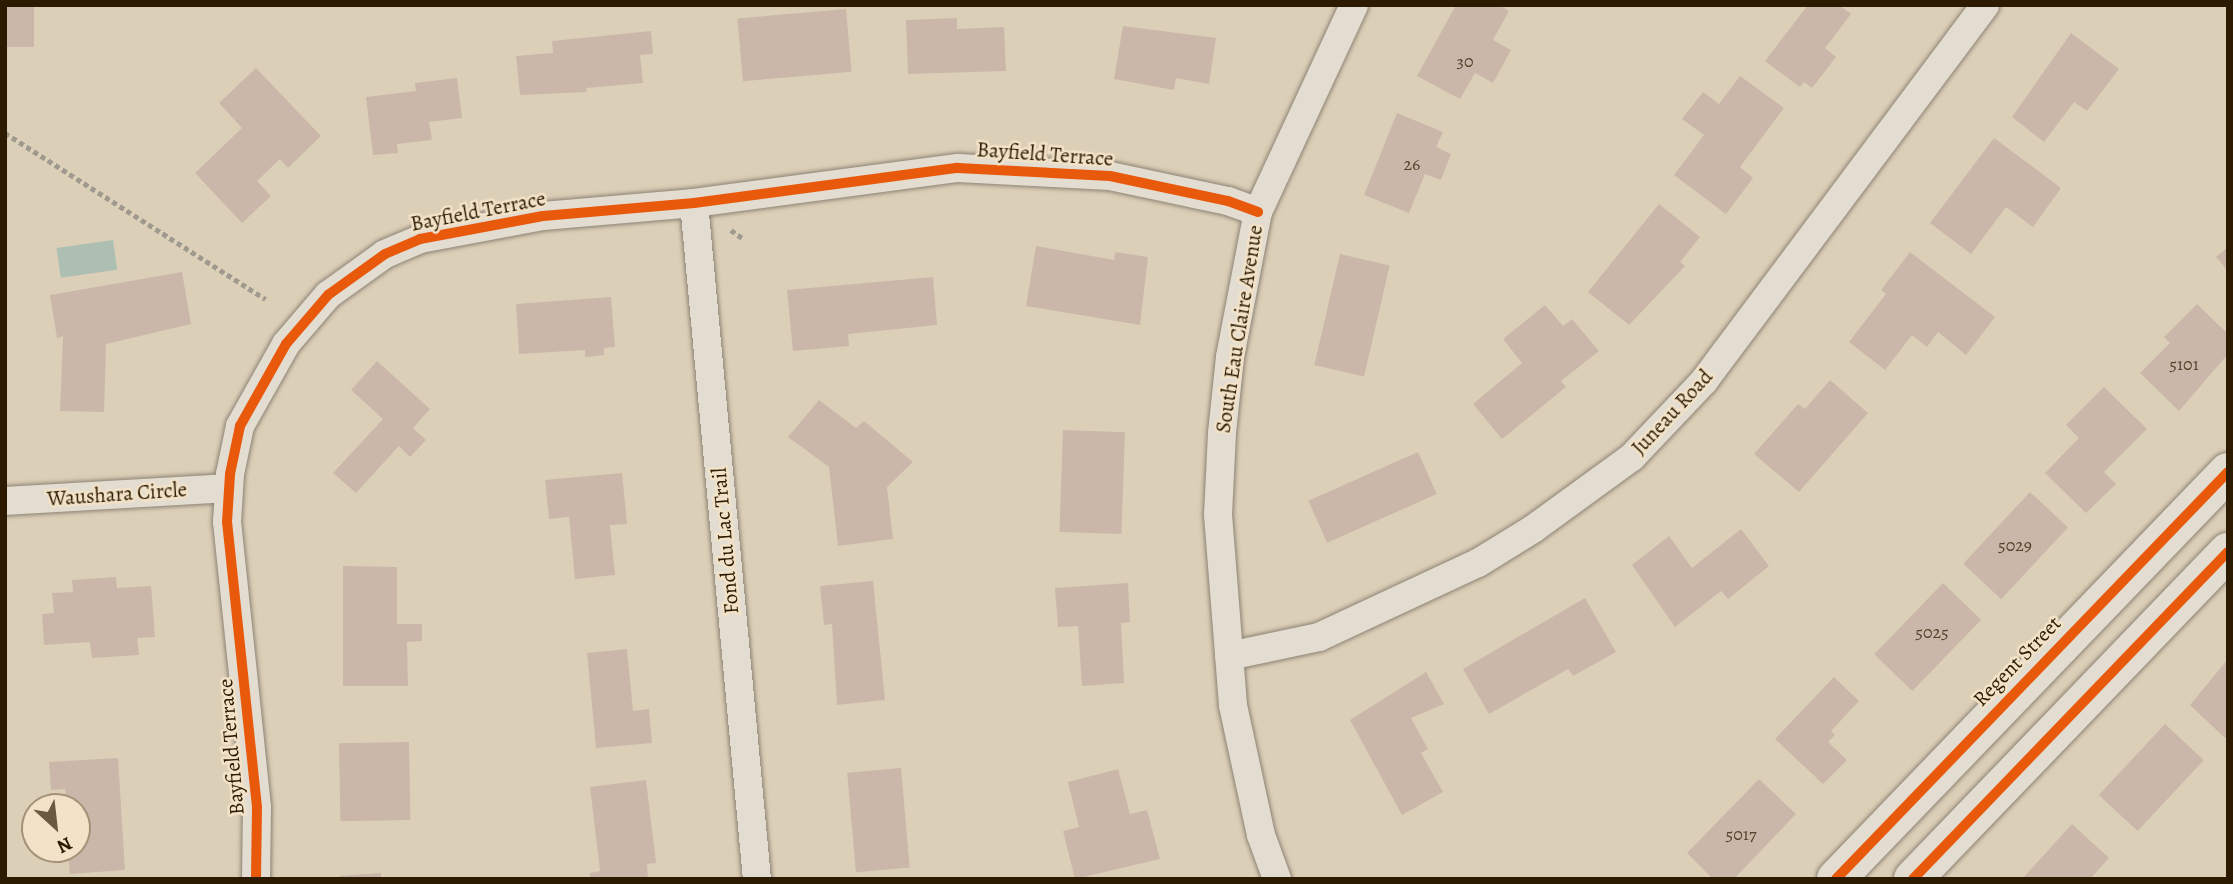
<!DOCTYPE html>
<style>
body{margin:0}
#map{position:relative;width:2233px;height:884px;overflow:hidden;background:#dccfb8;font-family:Alegreya,serif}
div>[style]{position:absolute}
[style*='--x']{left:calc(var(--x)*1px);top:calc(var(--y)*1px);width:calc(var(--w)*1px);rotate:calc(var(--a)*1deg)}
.water>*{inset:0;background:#adbeb2;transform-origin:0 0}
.building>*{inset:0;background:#cab7a9;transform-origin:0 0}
.path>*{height:4.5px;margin-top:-2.25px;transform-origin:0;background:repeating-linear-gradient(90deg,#a0998e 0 5px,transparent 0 8.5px)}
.roads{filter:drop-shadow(0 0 2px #8d8373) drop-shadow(0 0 2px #8d8373)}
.street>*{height:28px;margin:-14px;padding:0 14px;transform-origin:14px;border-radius:14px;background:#e3dcd1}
.secondary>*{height:38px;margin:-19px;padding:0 19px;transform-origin:19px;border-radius:19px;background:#e3dcd1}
.cycleway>*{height:10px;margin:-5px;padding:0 5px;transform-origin:5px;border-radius:5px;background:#e8590c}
span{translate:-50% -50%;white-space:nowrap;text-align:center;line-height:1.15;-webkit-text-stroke:5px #f2e2c7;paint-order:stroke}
.number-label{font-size:18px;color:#54422b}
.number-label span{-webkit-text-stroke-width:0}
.street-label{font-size:21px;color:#2c1b01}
.frame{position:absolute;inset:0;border:7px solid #2c1b01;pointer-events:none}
.north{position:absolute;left:21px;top:793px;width:70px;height:70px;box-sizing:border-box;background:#f2e2c7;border:2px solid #a39278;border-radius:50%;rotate:153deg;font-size:19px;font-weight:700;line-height:28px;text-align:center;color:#2c1b01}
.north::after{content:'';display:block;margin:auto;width:24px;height:32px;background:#6a5a41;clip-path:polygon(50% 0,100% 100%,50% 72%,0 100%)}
</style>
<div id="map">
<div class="water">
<i style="left:113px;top:240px;width:30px;height:57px;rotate:82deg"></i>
</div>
<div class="building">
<i style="left:5px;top:5px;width:29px;height:42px"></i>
<i style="clip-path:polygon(1456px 5px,1499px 5px,1509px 11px,1493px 40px,1511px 50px,1493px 83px,1475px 73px,1460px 99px,1417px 76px)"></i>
<i style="clip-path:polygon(1808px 5px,1839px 5px,1851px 14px,1825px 48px,1836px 57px,1812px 88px,1804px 82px,1800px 87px,1765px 61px)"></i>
<i style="left:846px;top:9px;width:63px;height:109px;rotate:85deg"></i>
<i style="clip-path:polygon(957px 18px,957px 29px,1004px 27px,1006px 71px,908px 74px,906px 20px)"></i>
<i style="clip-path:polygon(1123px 26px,1216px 38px,1209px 84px,1176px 78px,1174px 90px,1114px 79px)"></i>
<i style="clip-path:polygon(651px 31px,653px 54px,640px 55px,643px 83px,586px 88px,587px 92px,520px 95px,516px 56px,553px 53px,552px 41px)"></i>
<i style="clip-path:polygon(2071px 33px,2119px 69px,2087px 111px,2074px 102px,2044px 142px,2012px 117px)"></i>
<i style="clip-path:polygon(256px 68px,321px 136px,288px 168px,280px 159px,257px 181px,271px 196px,242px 223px,195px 173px,242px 128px,219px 103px)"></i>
<i style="clip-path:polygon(1740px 76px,1784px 108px,1740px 167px,1753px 178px,1726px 214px,1674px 175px,1704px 135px,1682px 119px,1703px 92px,1719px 104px)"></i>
<i style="clip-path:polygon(457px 78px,462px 118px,429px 122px,432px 140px,397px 144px,398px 153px,373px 155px,366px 97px,416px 91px,415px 83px)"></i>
<i style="clip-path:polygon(1397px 113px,1443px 132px,1436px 147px,1451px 154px,1441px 180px,1425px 174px,1409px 213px,1364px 195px)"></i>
<i style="clip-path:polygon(1994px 138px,2061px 188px,2033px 227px,2006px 207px,1971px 254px,1930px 223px)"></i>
<i style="clip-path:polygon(1659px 204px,1700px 237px,1680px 262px,1685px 266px,1629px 325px,1588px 292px)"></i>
<i style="clip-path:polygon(1036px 246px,1114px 260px,1115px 252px,1148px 257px,1140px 325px,1026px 306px)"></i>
<i style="clip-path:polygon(2228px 247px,2228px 271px,2216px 257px)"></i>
<i style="clip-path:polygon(1910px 252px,1995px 317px,1966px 355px,1938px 332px,1927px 347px,1912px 335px,1885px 370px,1849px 342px,1886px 294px,1881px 290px)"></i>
<i style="left:1340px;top:254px;width:51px;height:114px;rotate:13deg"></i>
<i style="clip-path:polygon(182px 272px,191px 324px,106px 344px,104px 412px,60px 411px,63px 336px,57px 338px,50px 295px)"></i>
<i style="clip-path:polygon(933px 277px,937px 325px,848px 334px,849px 346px,793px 351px,787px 290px)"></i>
<i style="clip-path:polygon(611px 297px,615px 347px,604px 348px,604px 355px,585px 357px,585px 350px,519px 354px,516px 304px)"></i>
<i style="clip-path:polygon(2197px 304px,2228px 334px,2228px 354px,2179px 411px,2140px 373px,2170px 343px,2164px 337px)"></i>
<i style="clip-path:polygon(1545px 305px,1563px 326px,1572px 319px,1599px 351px,1561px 381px,1566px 387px,1502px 439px,1473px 404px,1522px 363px,1503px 339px)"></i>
<i style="clip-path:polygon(377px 361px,430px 409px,413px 428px,426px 440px,410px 457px,399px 446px,356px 493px,333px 473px,383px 419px,351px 390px)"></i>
<i style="clip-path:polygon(1830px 380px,1868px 413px,1799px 492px,1754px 454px,1798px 404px,1805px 409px)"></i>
<i style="clip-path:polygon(2104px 387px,2147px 429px,2104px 472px,2116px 484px,2086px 513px,2045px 473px,2079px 438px,2066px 425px)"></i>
<i style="clip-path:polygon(819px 400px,856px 428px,864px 421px,913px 462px,887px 487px,893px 539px,838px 546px,829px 467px,788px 437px)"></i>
<i style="left:1063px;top:430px;width:62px;height:102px;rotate:2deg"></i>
<i style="left:1418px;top:452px;width:46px;height:120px;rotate:66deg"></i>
<i style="clip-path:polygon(622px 473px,627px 524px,610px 525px,615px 575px,575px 579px,569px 517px,549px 519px,545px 480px)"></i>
<i style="left:2030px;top:492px;width:52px;height:98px;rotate:43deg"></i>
<i style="clip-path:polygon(1741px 529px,1769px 566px,1728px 599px,1721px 591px,1675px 627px,1632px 565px,1669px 536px,1692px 568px)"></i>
<i style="clip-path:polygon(343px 566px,397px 567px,397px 624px,422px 624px,422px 641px,407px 642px,408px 686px,343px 686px)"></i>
<i style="clip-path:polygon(116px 577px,117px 588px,151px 586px,155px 637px,137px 638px,139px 655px,92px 658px,90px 642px,44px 645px,42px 614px,54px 613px,52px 593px,73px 592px,72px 580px)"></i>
<i style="clip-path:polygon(873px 581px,885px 700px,837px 705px,832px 624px,824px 625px,820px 586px)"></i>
<i style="clip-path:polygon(1128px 583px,1130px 622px,1121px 623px,1124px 683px,1082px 686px,1078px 626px,1058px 627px,1055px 588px)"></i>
<i style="left:1943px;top:583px;width:53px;height:99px;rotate:44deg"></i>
<i style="clip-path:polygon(1585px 598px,1616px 652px,1573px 676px,1568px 669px,1489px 714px,1463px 669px)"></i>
<i style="clip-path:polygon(627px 649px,633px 711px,649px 709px,652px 743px,596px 748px,587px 653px)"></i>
<i style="clip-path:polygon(2228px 659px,2228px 735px,2225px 738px,2190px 705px)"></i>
<i style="clip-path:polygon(1426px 672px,1444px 704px,1411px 718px,1428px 749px,1421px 753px,1443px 792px,1402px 815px,1350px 720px)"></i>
<i style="clip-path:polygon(1834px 677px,1859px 701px,1831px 731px,1835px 735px,1828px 742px,1847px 760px,1823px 784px,1775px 739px)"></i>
<i style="left:2165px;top:724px;width:53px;height:97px;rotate:43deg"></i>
<i style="left:409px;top:742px;width:78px;height:70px;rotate:89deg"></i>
<i style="clip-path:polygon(118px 758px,125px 870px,70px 874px,68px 849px,77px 849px,77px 807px,66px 807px,65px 789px,51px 790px,49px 762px)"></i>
<i style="left:901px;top:768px;width:100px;height:54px;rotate:85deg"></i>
<i style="clip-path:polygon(1118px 769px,1130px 814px,1147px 810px,1160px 859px,1075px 879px,1063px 831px,1079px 827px,1068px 782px)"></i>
<i style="clip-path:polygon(1759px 779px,1796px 814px,1734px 879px,1713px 879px,1687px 853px)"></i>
<i style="clip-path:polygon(646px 780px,656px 863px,647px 864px,648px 879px,590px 879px,590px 873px,600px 871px,590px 787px)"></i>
<i style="clip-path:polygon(2072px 824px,2109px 858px,2090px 879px,2022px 879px)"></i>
<i style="clip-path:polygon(381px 873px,381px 879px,339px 879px,339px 876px)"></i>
</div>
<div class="path">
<i style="--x:5;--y:133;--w:309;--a:32.5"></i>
<i style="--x:731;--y:230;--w:16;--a:35"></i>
</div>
<div class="roads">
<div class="street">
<i style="--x:694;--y:203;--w:679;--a:84.68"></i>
<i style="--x:5;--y:501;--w:224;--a:-3.3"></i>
<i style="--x:1229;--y:656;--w:92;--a:-11.9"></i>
<i style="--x:1319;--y:637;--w:175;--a:-25"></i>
<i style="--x:1478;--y:563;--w:65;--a:-31.7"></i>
<i style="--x:1533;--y:529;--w:122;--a:-36"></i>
<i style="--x:1632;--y:457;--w:105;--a:-46.5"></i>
<i style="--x:1704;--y:381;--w:469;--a:-53.2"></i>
<i style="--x:256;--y:879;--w:72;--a:-89.2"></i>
<i style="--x:257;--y:807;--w:287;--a:-96"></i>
<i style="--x:227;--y:522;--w:48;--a:-86.4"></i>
<i style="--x:230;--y:474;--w:49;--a:-78.2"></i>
<i style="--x:240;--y:426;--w:94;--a:-60.7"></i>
<i style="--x:286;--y:344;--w:65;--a:-49.4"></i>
<i style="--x:328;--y:295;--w:70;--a:-35.7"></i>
<i style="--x:385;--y:254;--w:38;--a:-23"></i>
<i style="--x:420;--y:239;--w:125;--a:-10.6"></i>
<i style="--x:543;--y:216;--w:152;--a:-4.9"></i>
<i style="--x:694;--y:203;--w:266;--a:-7.6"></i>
<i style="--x:958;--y:168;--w:152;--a:3"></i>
<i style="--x:1110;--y:176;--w:121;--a:12"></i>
<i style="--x:1228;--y:201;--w:32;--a:20"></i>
<i style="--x:1277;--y:879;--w:47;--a:-110"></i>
<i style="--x:1261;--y:835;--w:133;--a:-102.2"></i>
<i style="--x:1233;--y:705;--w:191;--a:-94.5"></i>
<i style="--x:1218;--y:515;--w:82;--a:-87.2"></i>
<i style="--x:1222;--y:433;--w:76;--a:-84"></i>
<i style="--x:1230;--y:357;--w:148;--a:-79.1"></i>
<i style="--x:1258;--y:212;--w:228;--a:-65.1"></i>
</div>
<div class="secondary">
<i style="--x:1836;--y:879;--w:565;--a:-46.08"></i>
<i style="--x:1913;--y:879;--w:454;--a:-46.1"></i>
</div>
</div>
<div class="cycleway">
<i style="--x:256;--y:879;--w:72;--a:-89.2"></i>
<i style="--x:257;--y:807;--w:287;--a:-96"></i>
<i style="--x:227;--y:522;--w:48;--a:-86.4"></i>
<i style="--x:230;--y:474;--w:49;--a:-78.2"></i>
<i style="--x:240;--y:426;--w:94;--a:-60.7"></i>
<i style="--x:286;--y:344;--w:65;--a:-49.4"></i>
<i style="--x:328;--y:295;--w:70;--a:-35.7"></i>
<i style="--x:385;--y:254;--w:38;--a:-23"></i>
<i style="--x:420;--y:239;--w:125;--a:-10.6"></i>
<i style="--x:543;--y:216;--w:152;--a:-4.9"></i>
<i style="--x:694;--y:203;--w:266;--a:-7.6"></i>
<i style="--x:958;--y:168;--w:152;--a:3"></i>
<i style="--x:1110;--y:176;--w:121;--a:12"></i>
<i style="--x:1228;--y:201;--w:32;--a:20"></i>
<i style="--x:1836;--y:879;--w:565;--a:-46.08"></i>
<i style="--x:1913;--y:879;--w:454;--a:-46.1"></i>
</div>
<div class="number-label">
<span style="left:1465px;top:61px">30</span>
<span style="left:1412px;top:164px">26</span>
<span style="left:2184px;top:364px">5101</span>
<span style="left:2015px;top:545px">5029</span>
<span style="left:1932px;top:632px">5025</span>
<span style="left:1741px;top:834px">5017</span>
</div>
<div class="street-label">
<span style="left:1045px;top:154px;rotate:4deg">Bayfield Terrace</span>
<span style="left:478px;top:211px;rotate:-11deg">Bayfield Terrace</span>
<span style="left:1239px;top:329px;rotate:-81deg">South Eau Claire Avenue</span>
<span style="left:1672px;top:412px;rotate:-47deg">Juneau Road</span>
<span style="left:117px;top:494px;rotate:-4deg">Waushara Circle</span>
<span style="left:725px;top:541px;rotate:-95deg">Fond du Lac Trail</span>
<span style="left:2017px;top:661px;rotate:-46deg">Regent Street</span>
<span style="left:231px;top:747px;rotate:-95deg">Bayfield Terrace</span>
</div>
<div class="frame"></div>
<div class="north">N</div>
</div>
